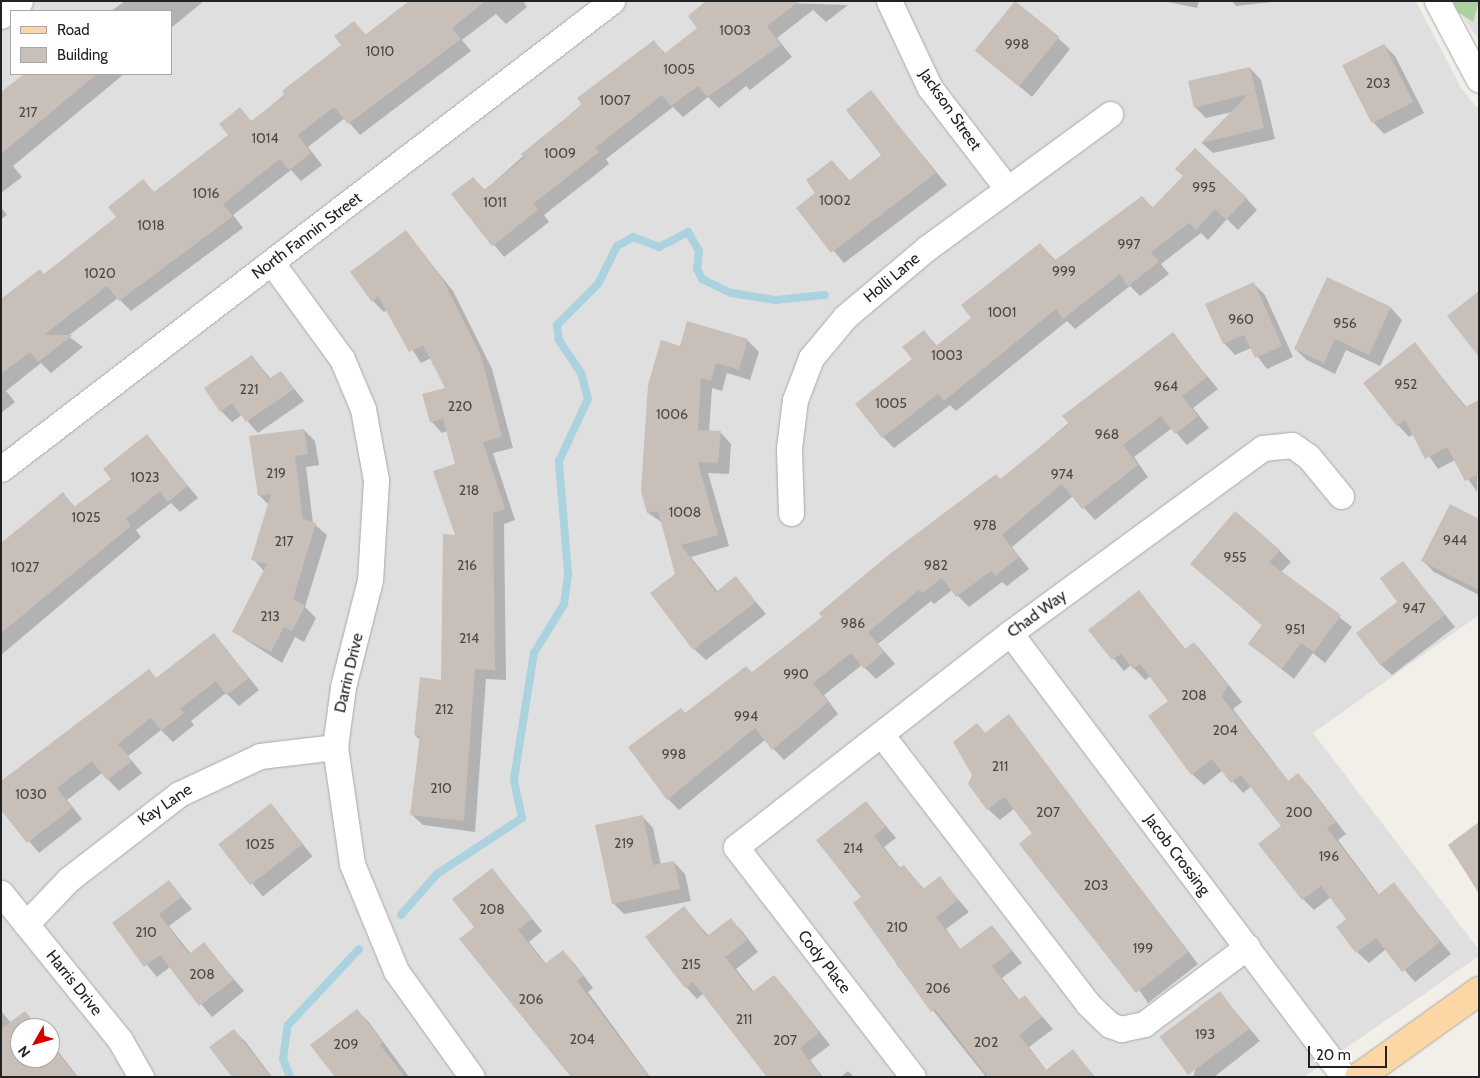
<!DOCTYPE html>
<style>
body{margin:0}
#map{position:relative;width:1480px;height:1078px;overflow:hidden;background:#f2efe9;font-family:Cabin,sans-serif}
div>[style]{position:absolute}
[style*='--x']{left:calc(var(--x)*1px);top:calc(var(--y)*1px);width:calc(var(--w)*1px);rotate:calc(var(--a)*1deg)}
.residential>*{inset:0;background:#e0dfdf}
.forest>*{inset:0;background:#add19e}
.shadow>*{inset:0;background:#0003;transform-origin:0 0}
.stream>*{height:8px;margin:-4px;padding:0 4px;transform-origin:4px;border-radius:4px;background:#aad3df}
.building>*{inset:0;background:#c7bfb8;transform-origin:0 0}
.roads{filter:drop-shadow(0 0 1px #a9a9a9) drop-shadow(0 0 1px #a9a9a9)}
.minor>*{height:25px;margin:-12.5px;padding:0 12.5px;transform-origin:12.5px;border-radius:12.5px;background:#fff}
.major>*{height:28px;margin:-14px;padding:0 14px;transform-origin:14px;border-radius:14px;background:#fcd6a4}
span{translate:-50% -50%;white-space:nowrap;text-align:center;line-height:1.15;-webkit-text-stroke:4px #fff;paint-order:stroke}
.number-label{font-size:14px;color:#4b4948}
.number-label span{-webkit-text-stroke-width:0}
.street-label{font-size:16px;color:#222}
.frame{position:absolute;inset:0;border:2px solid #222;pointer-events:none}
.legend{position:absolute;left:10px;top:10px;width:162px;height:65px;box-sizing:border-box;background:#fff;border:1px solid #a7a7a7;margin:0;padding:6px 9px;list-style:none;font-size:15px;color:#222}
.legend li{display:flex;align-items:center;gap:10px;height:25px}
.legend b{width:25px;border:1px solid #a7a7a7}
.north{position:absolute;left:10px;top:1018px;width:50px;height:50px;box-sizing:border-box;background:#fff;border:1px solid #a7a7a7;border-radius:50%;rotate:232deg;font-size:14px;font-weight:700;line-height:20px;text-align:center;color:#222}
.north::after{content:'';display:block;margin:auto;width:18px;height:22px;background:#d40000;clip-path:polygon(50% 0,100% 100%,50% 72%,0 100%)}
.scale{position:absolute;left:1308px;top:1046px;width:79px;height:22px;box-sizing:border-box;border:2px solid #222;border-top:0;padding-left:6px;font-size:15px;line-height:18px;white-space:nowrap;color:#222;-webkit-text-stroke:4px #fff;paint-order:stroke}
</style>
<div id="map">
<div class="residential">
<i style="clip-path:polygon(evenodd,1px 1px,1416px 1px,1461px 88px,1479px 110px,1479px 615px,1313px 733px,1479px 950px,1479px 956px,1304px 1077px,1px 1077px,1px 1px,11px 11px,171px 11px,171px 74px,11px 74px,11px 11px,1px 1px,20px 1028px,50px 1028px,50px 1058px,20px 1058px,20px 1028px)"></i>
<i style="clip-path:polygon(1454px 1px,1479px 1px,1479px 40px,1456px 7px)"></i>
</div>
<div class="forest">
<i style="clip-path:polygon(1453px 1px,1479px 1px,1473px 22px,1458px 12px)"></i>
</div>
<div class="shadow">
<i style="clip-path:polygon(125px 1px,204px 1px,171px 28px,171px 11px,111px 11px)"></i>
<i style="clip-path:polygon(410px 1px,523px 1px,527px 7px,506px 24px,496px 14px,462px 40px,471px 51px,360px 135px,345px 118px,308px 147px,322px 165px,301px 181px,291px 170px,233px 215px,243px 228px,131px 311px,118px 298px,68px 336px,83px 347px,51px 373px,41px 363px,6px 391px,15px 402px,1px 413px,1px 300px,45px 275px,118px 218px,143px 181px,155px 193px,229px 135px,240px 109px,252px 122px,342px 45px,354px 22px,366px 35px)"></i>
<i style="clip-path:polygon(723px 1px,848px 5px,826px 22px,813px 10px,777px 38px,792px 57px,750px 90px,746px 86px,719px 108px,708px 97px,683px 117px,673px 107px,606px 159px,609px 164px,544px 215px,549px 222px,504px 257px,453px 194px,473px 178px,485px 190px,653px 41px,666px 54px,699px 28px)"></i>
<i style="clip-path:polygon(1163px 1px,1199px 1px,1197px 8px)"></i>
<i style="clip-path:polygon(1232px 1px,1282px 1px,1236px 6px)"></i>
<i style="clip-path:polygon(1058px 38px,1070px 49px,1032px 97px,977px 51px)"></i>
<i style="clip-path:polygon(1384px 45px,1395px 56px,1424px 113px,1384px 134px,1373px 122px)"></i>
<i style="clip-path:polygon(1250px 68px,1261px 80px,1275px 139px,1213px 153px,1202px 143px,1232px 112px,1206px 118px,1195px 107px)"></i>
<i style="clip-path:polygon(28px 74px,124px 74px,13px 166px,22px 177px,1px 193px,1px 94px)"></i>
<i style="clip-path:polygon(871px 92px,947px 185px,844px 263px,798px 208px,817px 193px,832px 161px,850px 181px,883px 156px)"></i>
<i style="clip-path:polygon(1142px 197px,1153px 208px,1246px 198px,1257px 210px,1238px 230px,1227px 219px,1208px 240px,1201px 233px,1161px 264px,1169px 274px,1140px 296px,1130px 286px,1075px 329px,1067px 321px,956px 411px,950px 405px,894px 448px,883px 437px,924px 332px,937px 346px,973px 318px,1040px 244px,1056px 261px)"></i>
<i style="clip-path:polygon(1px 207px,7px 215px,1px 219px)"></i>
<i style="clip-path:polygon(406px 232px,453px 291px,492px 369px,513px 448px,493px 453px,515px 520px,504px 524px,506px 680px,486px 679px,475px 832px,423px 825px,411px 814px,420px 740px,415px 735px,443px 681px,456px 536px,456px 465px,447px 431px,442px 433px,431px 421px,447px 389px,431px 358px,421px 363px,387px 310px,384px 312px,373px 301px)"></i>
<i style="clip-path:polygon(1328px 279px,1391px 308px,1402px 320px,1380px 366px,1346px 350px,1335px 374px,1307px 360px,1295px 349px)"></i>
<i style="clip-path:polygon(1254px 284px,1265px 295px,1293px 357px,1267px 369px,1251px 348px,1235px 355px,1224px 343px)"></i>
<i style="clip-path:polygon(1172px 334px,1218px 389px,1193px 408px,1209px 428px,1187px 445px,1172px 428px,1134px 457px,1148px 477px,1095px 520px,1073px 496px,1012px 547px,1029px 569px,1007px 586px,1002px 582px,969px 607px,952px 590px,934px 604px,931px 601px,878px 644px,895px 664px,876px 679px,862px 665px,824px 695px,838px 714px,784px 760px,765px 740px,679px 810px,668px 799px,685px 714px,752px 673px,1001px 481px)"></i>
<i style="clip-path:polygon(747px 340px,759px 352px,750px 380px,727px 373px,722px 391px,712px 388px,709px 432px,720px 432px,731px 444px,729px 474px,708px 473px,729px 546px,691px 557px,718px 592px,736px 578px,766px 614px,706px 660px,694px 649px,663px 523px,648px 513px,681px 347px)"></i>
<i style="clip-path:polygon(1415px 344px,1467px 408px,1479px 403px,1477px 492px,1455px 460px,1438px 469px,1414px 434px,1409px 437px,1398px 425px,1365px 383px)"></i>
<i style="clip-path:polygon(252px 356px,271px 379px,281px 372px,304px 401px,258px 433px,242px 415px,232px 422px,221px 411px)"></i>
<i style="clip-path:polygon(304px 430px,315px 441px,319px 465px,306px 467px,313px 523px,327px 535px,305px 607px,316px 618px,304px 642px,295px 637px,282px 663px,234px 632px,264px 571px,253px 559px,269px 505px,259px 495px)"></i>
<i style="clip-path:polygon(147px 436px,198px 498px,180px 512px,171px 503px,136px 530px,141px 537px,1px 655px,1px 544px,63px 494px,76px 508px,112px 479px)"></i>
<i style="clip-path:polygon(1479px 520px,1479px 595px,1434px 572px,1423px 561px)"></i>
<i style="clip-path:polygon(1279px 550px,1291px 562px,1281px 572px,1352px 627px,1325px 663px,1313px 653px,1294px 679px,1250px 644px,1263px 626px,1192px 564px)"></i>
<i style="clip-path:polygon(1403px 562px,1455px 627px,1392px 675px,1380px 664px,1399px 602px)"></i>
<i style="clip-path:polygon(1139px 592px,1186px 650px,1194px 643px,1205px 655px,1242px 702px,1233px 709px,1289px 782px,1298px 775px,1309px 786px,1346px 834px,1338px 840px,1379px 895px,1394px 884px,1451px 954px,1415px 982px,1386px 949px,1369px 963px,1357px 952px,1348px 919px,1331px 897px,1314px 910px,1303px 899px,1283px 826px,1252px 786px,1243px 793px,1223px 770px,1204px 785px,1192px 774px,1150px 716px,1170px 701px,1150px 676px,1145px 680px,1131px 665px,1124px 671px,1090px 630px)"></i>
<i style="clip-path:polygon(214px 634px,259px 690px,239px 706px,226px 693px,191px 721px,194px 725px,173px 742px,161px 730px,128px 756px,142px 773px,119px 791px,102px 773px,67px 800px,82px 819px,39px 853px,1px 808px,149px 671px,157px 679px)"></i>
<i style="clip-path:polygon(1009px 716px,1198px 964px,1148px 1003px,1015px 808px,1000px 820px,988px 809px,974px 775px,977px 725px,986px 734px)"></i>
<i style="clip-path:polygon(866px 802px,896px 838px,884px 847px,901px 869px,904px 866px,924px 889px,940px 878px,969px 912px,946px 929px,961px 950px,992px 926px,1022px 963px,1002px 978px,1020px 1001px,1025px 997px,1053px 1029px,1029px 1047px,1047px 1071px,1073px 1051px,1095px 1077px,986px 1077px,896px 964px,899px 961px,863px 898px)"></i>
<i style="left:271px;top:805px;width:66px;height:64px;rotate:51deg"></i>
<i style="clip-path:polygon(642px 816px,653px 828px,661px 865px,674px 862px,685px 874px,691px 901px,624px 914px,613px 903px)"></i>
<i style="clip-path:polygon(1479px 832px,1479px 894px,1450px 845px)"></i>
<i style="clip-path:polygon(492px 869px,542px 931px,529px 942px,547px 965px,563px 952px,574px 963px,593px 988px,588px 992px,650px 1077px,573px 1077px,476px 927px)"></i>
<i style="clip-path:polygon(169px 882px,192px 909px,169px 926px,191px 954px,204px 944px,244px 991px,212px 1017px,170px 967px,157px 977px,114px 924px)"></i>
<i style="clip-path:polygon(684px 908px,709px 936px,730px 919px,742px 931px,758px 952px,736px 969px,754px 992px,774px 976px,785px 988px,830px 1045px,810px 1060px,823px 1077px,767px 1077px,704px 993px,697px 999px,686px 987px)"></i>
<i style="clip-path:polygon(1220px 993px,1260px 1041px,1214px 1077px,1193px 1077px)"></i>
<i style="clip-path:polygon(356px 1010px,368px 1021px,409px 1077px,337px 1077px)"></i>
<i style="clip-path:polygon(1px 1011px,11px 1023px,25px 1012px,40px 1028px,20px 1028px,20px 1058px,50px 1058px,50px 1041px,78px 1077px,1px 1077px)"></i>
<i style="clip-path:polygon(233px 1030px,245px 1041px,272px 1077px,234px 1077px)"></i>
<i style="clip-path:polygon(848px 1071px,854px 1077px,841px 1077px)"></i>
</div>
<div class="stream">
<i style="--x:401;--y:915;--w:55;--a:-48.7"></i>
<i style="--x:437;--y:874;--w:102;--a:-33.4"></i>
<i style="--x:522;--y:818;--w:40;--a:-102"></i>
<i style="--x:514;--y:779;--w:128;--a:-81"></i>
<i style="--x:534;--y:653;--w:57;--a:-58.5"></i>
<i style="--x:564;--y:604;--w:30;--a:-82"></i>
<i style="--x:568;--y:574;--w:113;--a:-94.6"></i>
<i style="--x:559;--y:461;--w:68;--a:-64.9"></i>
<i style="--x:588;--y:399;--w:27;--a:-105"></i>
<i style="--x:581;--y:373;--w:40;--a:-124"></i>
<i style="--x:559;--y:340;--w:15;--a:-98"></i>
<i style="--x:557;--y:325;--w:58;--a:-45"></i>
<i style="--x:598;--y:284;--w:42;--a:-63.4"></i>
<i style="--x:617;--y:246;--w:18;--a:-29"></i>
<i style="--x:633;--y:237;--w:28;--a:21"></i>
<i style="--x:659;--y:247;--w:33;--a:-27"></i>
<i style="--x:688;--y:232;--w:22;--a:60"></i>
<i style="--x:699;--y:251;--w:18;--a:96"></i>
<i style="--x:697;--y:269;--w:11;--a:63"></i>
<i style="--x:702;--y:279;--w:32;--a:26"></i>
<i style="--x:731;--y:293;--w:45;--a:9"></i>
<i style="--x:775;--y:300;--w:50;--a:-5.7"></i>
<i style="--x:290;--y:1077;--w:19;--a:-111"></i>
<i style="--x:283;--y:1059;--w:34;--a:-82"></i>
<i style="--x:288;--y:1025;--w:104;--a:-46.9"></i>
</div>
<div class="building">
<i style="clip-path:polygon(409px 1px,486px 1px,452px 28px,461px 39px,348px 124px,334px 107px,298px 135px,311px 153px,289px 170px,280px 159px,223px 204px,233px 216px,119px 301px,107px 286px,44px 335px,73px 335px,38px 362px,30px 352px,1px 374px,1px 299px,40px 269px,44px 274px,116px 217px,108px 207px,143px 179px,154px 192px,228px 135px,219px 124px,240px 107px,251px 121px,285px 95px,282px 91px,341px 45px,334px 36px,354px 21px,365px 35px)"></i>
<i style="clip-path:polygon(706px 1px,799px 1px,767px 26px,781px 45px,707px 97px,698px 86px,671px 106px,662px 95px,595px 148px,599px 152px,533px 204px,538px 210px,492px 246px,451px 194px,473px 177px,484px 190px,524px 158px,521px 154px,582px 105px,577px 98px,654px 40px,664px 54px,697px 28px,688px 16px)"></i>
<i style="left:1015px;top:1px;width:57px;height:64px;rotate:39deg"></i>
<i style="left:1384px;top:44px;width:65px;height:47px;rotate:63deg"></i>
<i style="clip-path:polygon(1250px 67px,1264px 128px,1201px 143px,1248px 94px,1194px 108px,1188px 81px)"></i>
<i style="clip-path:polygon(24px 74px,97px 74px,1px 154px,1px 92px)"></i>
<i style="clip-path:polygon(871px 90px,936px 173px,831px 253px,796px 208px,815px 193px,806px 180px,832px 160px,849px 181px,881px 155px,846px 110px)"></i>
<i style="clip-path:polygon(1195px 148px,1247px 198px,1226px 220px,1215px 209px,1196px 230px,1189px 223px,1151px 252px,1159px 262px,1128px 286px,1120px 274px,1063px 319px,1056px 309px,944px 401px,938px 394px,882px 438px,855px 404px,912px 359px,902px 347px,924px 330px,936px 346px,971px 318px,961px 305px,1040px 243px,1054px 261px,1142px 196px,1152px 208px,1183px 176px,1175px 169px)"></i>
<i style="clip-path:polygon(406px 230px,442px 278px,481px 356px,502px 437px,483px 442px,505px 509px,493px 513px,495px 670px,475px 669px,464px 821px,410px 815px,420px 736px,414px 735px,420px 677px,441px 680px,443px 534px,455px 535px,433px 471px,455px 464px,443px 419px,430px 422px,422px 394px,445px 388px,423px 345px,409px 352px,378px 296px,372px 302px,350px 272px)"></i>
<i style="clip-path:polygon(1327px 277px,1391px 307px,1369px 355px,1335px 339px,1324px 363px,1294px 349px)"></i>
<i style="clip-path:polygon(1254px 282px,1282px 346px,1255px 358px,1244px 335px,1223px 344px,1205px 304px)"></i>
<i style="clip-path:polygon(1479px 291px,1479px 357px,1447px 316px)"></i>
<i style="clip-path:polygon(687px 321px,748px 339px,739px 370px,716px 363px,711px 381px,701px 378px,698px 430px,721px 431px,718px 463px,698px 462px,718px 535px,681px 545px,716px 592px,736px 576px,756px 602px,693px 650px,650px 593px,675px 574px,658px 511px,647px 513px,641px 491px,648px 385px,661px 340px,680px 346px)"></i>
<i style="clip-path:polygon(1173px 332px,1207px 377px,1182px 396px,1198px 416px,1175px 434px,1161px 416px,1123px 445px,1138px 465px,1082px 509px,1062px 484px,1002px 535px,1019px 557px,995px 576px,991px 571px,956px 597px,942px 578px,922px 593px,919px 590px,868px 632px,884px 652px,864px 669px,851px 653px,813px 683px,828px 702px,796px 730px,772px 750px,755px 728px,667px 800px,628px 747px,681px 708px,685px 713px,746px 666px,752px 672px,822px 617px,819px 613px,891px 553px,996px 474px,1000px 479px,1069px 424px,1062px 416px)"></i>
<i style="clip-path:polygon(1415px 342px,1465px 407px,1479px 400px,1479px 474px,1465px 481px,1447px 447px,1425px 459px,1405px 420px,1397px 426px,1363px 383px)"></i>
<i style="clip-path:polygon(252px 355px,269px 379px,281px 371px,294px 389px,246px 422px,232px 403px,220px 412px,204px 388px)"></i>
<i style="clip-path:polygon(304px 429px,308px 454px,295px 456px,303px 519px,316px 523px,293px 599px,305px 606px,292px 631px,284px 627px,271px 652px,232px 632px,267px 564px,251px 560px,271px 494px,258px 496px,249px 436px)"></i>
<i style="clip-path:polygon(147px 434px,188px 486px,168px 502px,160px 491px,126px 519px,131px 526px,1px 633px,1px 543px,63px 492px,74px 507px,111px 479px,103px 469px)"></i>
<i style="clip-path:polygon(1450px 504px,1479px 519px,1479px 590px,1421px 561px)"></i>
<i style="clip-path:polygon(1235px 511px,1280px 550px,1269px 562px,1341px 615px,1314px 652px,1301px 643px,1282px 669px,1248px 644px,1262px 625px,1190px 564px)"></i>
<i style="clip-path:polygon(1403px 561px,1445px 615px,1380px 665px,1356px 633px,1397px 602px,1380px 578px)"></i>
<i style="clip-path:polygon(1139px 590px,1185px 649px,1194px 642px,1228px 685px,1222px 697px,1288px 781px,1298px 773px,1336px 822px,1327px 828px,1378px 895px,1394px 882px,1440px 942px,1402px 972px,1376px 938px,1356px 953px,1336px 927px,1346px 919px,1321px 886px,1302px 900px,1258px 844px,1281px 826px,1241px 775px,1231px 783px,1212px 759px,1191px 775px,1148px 716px,1168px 701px,1140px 664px,1133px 669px,1121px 654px,1112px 660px,1088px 630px)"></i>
<i style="clip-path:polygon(214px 633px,249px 678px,226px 695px,216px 681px,180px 709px,184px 713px,161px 731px,151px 718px,118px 744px,132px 761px,107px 780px,92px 761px,57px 788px,72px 808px,27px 843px,1px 810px,1px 781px,149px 669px,156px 678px)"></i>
<i style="clip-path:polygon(1009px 714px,1188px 952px,1136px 993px,1019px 844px,1032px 833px,1004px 797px,987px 810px,968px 784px,972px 775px,953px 742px,977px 723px,985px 733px)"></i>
<i style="clip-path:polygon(866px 801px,886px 826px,874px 836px,899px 868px,904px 865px,923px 889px,940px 876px,958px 900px,936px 917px,960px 949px,992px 925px,1012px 951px,992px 966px,1018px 1000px,1025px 995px,1042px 1017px,1019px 1035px,1046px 1070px,1073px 1049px,1094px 1077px,988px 1077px,935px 1009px,931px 1012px,853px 903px,861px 897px,816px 840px)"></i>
<i style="left:271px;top:803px;width:52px;height:67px;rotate:52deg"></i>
<i style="clip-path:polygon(643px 815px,653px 865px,674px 861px,680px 889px,612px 904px,595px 825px)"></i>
<i style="clip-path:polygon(1479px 822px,1479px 893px,1448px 845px)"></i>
<i style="clip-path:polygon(492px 868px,532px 919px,518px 930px,545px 964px,563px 950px,583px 976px,577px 981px,649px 1077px,571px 1077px,459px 939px,474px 927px,452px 899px)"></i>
<i style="clip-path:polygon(169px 880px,182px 897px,159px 914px,189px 954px,204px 942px,234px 980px,199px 1006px,160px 955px,144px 967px,112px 923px)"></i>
<i style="clip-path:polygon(684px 906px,707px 936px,731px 918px,747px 940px,725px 957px,752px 992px,774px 975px,802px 1009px,819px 1033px,800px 1048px,822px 1077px,767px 1077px,693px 982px,685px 988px,645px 937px)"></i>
<i style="left:1220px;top:991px;width:48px;height:76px;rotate:53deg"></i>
<i style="clip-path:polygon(357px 1009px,383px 1042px,380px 1045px,405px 1077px,335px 1077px,310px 1045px)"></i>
<i style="clip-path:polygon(25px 1011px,39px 1028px,20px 1028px,20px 1058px,50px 1058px,50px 1043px,77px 1077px,1px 1077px,1px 1029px)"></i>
<i style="clip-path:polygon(234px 1029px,271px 1077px,232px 1077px,209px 1047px)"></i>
</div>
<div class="roads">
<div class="minor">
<i style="--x:889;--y:1;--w:96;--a:64.8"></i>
<i style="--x:930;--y:88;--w:125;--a:52.5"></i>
<i style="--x:1437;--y:1;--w:89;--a:62"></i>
<i style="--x:1;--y:16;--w:24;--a:-38"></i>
<i style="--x:272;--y:263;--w:119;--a:53.9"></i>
<i style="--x:342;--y:359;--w:54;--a:67.2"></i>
<i style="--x:363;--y:409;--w:72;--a:79.6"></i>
<i style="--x:376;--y:480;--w:100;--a:93.4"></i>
<i style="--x:370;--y:580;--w:110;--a:104.2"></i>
<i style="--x:343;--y:687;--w:61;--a:97.6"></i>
<i style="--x:335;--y:747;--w:118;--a:81.7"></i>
<i style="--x:352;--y:864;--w:116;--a:67.6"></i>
<i style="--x:396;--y:971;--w:130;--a:54.4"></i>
<i style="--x:1;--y:469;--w:770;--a:-37.45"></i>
<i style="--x:791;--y:513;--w:65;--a:-91.8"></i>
<i style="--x:789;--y:448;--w:48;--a:-82.9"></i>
<i style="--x:795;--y:400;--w:45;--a:-69.1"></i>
<i style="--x:811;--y:358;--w:53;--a:-50.3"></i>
<i style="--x:845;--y:317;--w:107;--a:-40.1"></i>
<i style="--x:927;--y:248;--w:227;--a:-36.2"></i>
<i style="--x:1010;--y:633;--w:556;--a:53.05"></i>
<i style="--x:881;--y:734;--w:340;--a:52.5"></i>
<i style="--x:1088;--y:1004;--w:30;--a:44"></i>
<i style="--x:1110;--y:1025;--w:12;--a:20"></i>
<i style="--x:1121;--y:1029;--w:24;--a:-12"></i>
<i style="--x:1144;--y:1024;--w:129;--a:-36.8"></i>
<i style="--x:1;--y:893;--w:189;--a:51"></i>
<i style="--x:120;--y:1040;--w:43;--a:60.4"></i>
<i style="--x:26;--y:924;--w:62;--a:-46.3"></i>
<i style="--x:69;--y:879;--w:139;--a:-37.7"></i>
<i style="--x:179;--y:794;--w:89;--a:-25.1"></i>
<i style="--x:260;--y:756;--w:76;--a:-6.8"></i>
<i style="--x:913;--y:1077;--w:290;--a:-127.6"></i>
<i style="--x:736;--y:847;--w:348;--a:-38"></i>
<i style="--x:1010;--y:633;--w:313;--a:-36.2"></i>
<i style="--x:1263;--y:448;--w:29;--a:-6"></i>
<i style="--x:1292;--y:445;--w:19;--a:35"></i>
<i style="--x:1308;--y:456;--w:52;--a:50.5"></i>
</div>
<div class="major">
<i style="--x:1359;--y:1077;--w:148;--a:-35.6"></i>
</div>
</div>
<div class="number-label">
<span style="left:735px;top:30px">1003</span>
<span style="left:1017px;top:44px">998</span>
<span style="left:380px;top:51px">1010</span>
<span style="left:679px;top:69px">1005</span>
<span style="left:1378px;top:83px">203</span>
<span style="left:615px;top:100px">1007</span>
<span style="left:28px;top:112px">217</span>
<span style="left:265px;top:138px">1014</span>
<span style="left:560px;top:153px">1009</span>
<span style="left:1204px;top:187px">995</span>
<span style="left:206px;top:193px">1016</span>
<span style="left:835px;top:200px">1002</span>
<span style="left:495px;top:202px">1011</span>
<span style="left:151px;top:225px">1018</span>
<span style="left:1129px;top:244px">997</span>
<span style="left:1064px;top:271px">999</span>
<span style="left:100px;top:273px">1020</span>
<span style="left:1002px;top:312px">1001</span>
<span style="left:1241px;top:319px">960</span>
<span style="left:1345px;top:323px">956</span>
<span style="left:947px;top:355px">1003</span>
<span style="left:1406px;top:384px">952</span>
<span style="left:1166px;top:386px">964</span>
<span style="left:249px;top:389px">221</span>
<span style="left:891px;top:403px">1005</span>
<span style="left:460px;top:406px">220</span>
<span style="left:672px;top:414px">1006</span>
<span style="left:1107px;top:434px">968</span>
<span style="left:276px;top:473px">219</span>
<span style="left:1062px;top:474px">974</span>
<span style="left:145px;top:477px">1023</span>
<span style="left:469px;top:490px">218</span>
<span style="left:685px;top:512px">1008</span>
<span style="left:86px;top:517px">1025</span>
<span style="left:985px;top:525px">978</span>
<span style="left:1455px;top:540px">944</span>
<span style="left:284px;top:541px">217</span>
<span style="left:1235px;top:557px">955</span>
<span style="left:467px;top:565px">216</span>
<span style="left:936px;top:565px">982</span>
<span style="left:25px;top:567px">1027</span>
<span style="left:1414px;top:608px">947</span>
<span style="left:270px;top:616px">213</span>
<span style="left:853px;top:623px">986</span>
<span style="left:1295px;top:629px">951</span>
<span style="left:469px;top:638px">214</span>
<span style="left:796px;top:674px">990</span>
<span style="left:1194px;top:695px">208</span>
<span style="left:444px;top:709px">212</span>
<span style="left:746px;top:716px">994</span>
<span style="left:1225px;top:730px">204</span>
<span style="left:674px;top:754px">998</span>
<span style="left:1000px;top:766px">211</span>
<span style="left:441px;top:788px">210</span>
<span style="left:31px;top:794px">1030</span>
<span style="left:1048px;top:812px">207</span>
<span style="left:1299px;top:812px">200</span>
<span style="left:624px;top:843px">219</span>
<span style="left:260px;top:844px">1025</span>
<span style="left:853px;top:848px">214</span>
<span style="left:1329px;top:856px">196</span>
<span style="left:1096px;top:885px">203</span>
<span style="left:492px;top:909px">208</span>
<span style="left:897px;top:927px">210</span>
<span style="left:146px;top:932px">210</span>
<span style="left:1143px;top:948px">199</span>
<span style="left:691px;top:964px">215</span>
<span style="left:202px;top:974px">208</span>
<span style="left:938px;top:988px">206</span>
<span style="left:531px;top:999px">206</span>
<span style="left:744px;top:1019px">211</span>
<span style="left:1205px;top:1034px">193</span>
<span style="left:582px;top:1039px">204</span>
<span style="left:785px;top:1040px">207</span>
<span style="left:986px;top:1042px">202</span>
<span style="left:346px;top:1044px">209</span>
</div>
<div class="street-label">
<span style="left:950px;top:110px;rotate:55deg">Jackson Street</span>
<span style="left:307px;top:236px;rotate:-37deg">North Fannin Street</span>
<span style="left:892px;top:278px;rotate:-40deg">Holli Lane</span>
<span style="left:1037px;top:614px;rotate:-36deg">Chad Way</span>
<span style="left:349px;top:673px;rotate:-77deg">Darrin Drive</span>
<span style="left:165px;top:805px;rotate:-34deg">Kay Lane</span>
<span style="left:1177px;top:855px;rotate:53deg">Jacob Crossing</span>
<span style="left:824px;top:962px;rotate:52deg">Cody Place</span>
<span style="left:74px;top:983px;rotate:51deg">Harris Drive</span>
</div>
<div class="frame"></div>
<ul class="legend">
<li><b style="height:6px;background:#fcd6a4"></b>Road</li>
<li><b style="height:14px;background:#c7bfb8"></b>Building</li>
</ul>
<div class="north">N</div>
<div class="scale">20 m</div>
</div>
